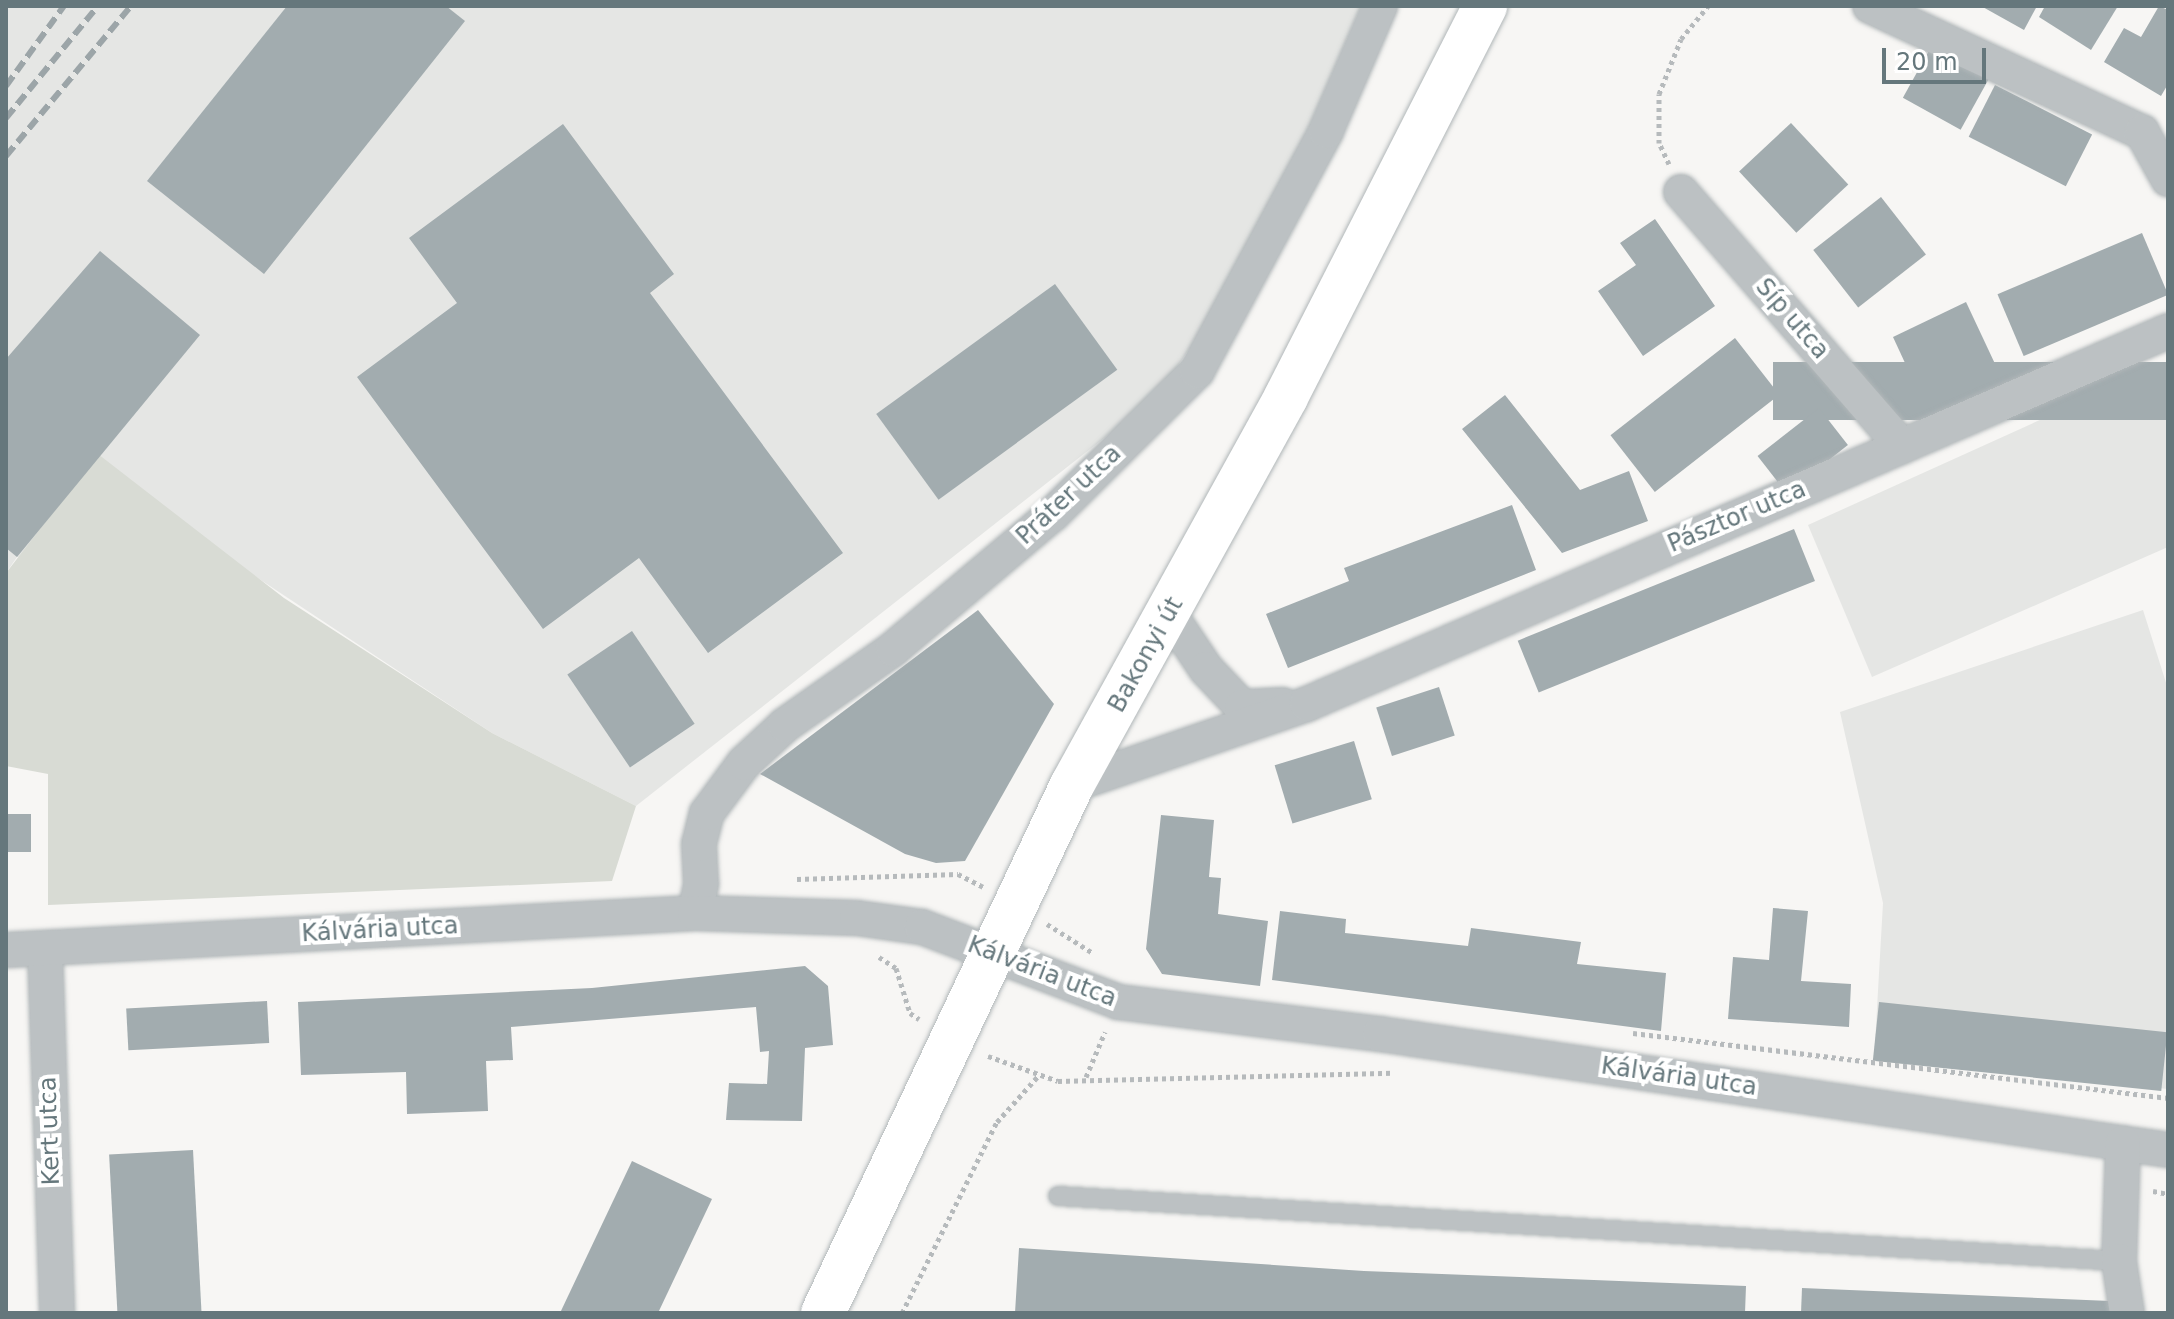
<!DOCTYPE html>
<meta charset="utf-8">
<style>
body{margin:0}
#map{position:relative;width:2174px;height:1319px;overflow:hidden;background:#f7f6f4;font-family:"DejaVu Sans",sans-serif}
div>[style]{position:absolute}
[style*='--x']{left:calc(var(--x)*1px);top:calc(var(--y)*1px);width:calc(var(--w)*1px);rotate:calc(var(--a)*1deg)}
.built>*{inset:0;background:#e5e6e4}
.green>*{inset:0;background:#d8dbd4}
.building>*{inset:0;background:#a2acaf;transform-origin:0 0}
.path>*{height:5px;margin-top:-2.5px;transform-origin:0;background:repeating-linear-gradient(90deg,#b6babc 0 4px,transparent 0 8px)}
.roads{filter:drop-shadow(0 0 2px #b0b6b8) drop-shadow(0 0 2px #b0b6b8)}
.service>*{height:18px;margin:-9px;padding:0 9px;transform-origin:9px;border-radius:9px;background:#bcc1c3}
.minor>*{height:34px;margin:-17px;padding:0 17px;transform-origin:17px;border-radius:17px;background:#bcc1c3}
.primary>*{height:44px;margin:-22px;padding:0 22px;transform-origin:22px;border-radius:22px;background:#fff}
.rail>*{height:6px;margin-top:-3px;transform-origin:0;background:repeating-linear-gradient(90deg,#9ca5a8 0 12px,transparent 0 18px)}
span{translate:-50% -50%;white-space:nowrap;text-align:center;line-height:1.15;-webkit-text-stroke:8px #fff;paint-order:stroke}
.street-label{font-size:24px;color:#65777c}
.frame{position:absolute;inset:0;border:8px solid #65777c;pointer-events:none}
.scale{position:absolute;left:1882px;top:48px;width:104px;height:36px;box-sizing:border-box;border:4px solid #65777c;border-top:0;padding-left:10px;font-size:24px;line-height:28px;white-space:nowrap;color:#65777c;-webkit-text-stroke:6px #fff;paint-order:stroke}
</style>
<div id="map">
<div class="built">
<i style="clip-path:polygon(6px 6px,1361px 6px,1251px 261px,1155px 398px,636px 806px,492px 733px,244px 569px,17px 557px,6px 573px)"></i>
<i style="clip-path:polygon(2168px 362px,2168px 547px,1872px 677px,1808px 525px)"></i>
<i style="clip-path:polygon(2143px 610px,2168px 689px,2168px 1089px,1874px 1061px,1883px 903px,1840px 712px)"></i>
</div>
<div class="green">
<i style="clip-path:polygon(98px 454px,284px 598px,492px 733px,636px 806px,612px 881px,48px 905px,48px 774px,6px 766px,6px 573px)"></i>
</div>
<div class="building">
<i style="clip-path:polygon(287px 6px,446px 6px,465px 21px,264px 274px,147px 181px)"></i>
<i style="clip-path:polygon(1981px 6px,2037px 6px,2024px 30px)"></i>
<i style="clip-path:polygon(2045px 6px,2118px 6px,2091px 50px,2039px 17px)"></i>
<i style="clip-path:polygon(2159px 6px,2168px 10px,2168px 84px,2161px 96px,2104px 62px,2124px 28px,2141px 37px)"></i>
<i style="left:1931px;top:47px;width:66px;height:58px;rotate:29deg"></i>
<i style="left:1995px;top:85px;width:109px;height:58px;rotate:27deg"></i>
<i style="left:1791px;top:123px;width:84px;height:71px;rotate:47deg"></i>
<i style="clip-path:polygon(563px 124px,674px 274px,650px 293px,843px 553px,708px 653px,639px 558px,543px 629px,357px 377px,457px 303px,409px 238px)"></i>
<i style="left:1881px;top:197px;width:73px;height:86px;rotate:52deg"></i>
<i style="clip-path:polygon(1655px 219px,1715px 306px,1643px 356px,1598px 291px,1636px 265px,1620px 243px)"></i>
<i style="left:2142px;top:233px;width:67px;height:157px;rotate:67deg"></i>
<i style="clip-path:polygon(100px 251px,200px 335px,17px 557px,6px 548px,6px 359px)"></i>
<i style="left:1055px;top:284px;width:106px;height:221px;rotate:54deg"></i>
<i style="clip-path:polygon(1966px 302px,1996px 366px,1933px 396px,1918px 391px,1893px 337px)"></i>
<i style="left:1735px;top:338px;width:72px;height:158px;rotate:52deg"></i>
<i style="left:2168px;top:362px;width:58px;height:395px;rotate:90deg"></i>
<i style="clip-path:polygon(1505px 395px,1580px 490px,1629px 471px,1648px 521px,1562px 553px,1462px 429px)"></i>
<i style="left:1819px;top:408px;width:47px;height:78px;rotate:52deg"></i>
<i style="clip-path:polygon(1512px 505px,1536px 570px,1288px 668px,1266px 614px,1349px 581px,1344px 568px)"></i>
<i style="left:1794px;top:529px;width:56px;height:298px;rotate:68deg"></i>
<i style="clip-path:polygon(978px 610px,1054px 704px,965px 861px,936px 863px,905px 854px,760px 774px)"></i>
<i style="left:632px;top:631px;width:112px;height:78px;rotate:56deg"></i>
<i style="left:1439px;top:687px;width:51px;height:66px;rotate:72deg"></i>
<i style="left:1354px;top:741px;width:61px;height:83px;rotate:73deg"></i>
<i style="left:6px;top:814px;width:25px;height:38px"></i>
<i style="clip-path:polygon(1161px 815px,1214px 820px,1209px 877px,1221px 878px,1218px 914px,1268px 921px,1260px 986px,1162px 974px,1146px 949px)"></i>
<i style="clip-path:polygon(1773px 908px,1808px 911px,1801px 981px,1851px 984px,1849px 1027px,1728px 1019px,1733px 957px,1769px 960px)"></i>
<i style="clip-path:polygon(1280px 911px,1346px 919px,1345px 933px,1468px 946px,1471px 928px,1581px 942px,1577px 964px,1666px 973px,1661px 1031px,1272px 980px)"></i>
<i style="clip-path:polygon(805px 966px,828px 986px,833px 1045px,805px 1048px,802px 1121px,726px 1120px,729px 1083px,767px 1084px,769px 1051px,760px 1052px,756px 1007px,511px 1027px,513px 1060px,486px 1061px,488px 1111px,407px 1114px,406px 1072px,301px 1075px,298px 1002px,592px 988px)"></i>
<i style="left:267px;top:1001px;width:42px;height:141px;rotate:87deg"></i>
<i style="left:1879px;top:1002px;width:290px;height:59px;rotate:6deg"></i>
<i style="left:193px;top:1150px;width:163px;height:84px;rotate:87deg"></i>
<i style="clip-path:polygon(632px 1161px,712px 1199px,658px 1313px,560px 1313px)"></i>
<i style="clip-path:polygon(1019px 1248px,1364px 1271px,1746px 1286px,1745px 1313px,1015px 1313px)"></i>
<i style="clip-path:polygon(1802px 1288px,2110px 1301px,2111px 1313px,1801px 1313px)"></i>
</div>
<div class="path">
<i style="--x:1669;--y:164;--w:23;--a:-115"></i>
<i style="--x:1659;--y:143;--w:49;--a:-90"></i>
<i style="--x:1659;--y:94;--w:59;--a:-68.2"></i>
<i style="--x:1681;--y:39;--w:43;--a:-50.7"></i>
<i style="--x:797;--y:879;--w:161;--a:-1.8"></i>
<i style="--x:958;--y:874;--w:28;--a:27"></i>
<i style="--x:1047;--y:924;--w:54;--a:32.2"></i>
<i style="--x:879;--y:957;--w:20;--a:33"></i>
<i style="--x:896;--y:968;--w:47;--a:72.7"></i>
<i style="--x:910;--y:1013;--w:11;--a:34"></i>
<i style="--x:1633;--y:1033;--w:539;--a:6.93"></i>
<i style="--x:988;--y:1056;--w:74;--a:19.7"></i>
<i style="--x:1058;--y:1081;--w:335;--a:-1.4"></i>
<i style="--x:1086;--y:1077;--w:49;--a:-67.1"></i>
<i style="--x:2153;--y:1191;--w:15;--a:11"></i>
<i style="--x:902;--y:1313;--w:213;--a:-63.6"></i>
<i style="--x:997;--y:1122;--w:63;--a:-48.2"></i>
</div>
<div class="roads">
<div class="service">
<i style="--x:1058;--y:1196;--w:1063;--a:3.51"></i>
</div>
<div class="minor">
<i style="--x:1870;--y:6;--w:300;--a:24.9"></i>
<i style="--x:2142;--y:132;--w:54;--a:61"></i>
<i style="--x:1681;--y:192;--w:337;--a:49"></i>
<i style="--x:1170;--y:615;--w:65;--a:56.3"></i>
<i style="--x:1206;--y:669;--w:52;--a:46.5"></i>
<i style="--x:1242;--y:707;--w:41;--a:-2.8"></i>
<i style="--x:1072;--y:785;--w:249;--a:-19"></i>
<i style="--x:1307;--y:704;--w:938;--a:-23.42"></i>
<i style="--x:695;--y:913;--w:30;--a:-78"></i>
<i style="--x:701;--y:884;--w:40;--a:-92.9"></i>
<i style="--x:699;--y:844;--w:32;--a:-76"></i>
<i style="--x:707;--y:813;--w:62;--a:-53.5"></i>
<i style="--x:744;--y:763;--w:56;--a:-42.8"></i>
<i style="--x:785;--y:725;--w:132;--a:-35.1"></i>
<i style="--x:893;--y:649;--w:209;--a:-40.2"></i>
<i style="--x:1053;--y:514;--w:203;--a:-44.8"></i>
<i style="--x:1197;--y:371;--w:272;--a:-61.7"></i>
<i style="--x:1326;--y:131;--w:136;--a:-66.6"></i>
<i style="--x:45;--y:948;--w:365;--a:88.1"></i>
<i style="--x:6;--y:950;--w:690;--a:-3.07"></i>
<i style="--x:695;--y:913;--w:162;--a:1.8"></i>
<i style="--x:857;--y:918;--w:66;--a:7.9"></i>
<i style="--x:922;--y:927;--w:210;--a:20.9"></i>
<i style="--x:1118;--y:1002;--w:264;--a:7"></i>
<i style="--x:1380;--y:1034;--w:796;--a:8.37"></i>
<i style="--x:2123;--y:1143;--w:118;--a:91.9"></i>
<i style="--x:2119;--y:1261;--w:53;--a:81.3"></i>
</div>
<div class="primary">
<i style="--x:823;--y:1313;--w:584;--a:-64.75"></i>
<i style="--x:1072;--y:785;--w:443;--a:-61.1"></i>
<i style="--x:1286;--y:397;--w:439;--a:-63"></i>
</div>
</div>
<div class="rail">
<i style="--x:6;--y:86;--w:99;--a:-54.1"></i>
<i style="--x:6;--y:118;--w:145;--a:-50.6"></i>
<i style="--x:6;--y:156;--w:195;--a:-50.2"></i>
</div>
<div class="street-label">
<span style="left:1792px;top:319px;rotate:49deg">Síp utca</span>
<span style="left:1069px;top:495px;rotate:-43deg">Práter utca</span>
<span style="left:1737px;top:517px;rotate:-23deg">Pásztor utca</span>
<span style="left:1146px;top:655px;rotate:-61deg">Bakonyi út</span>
<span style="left:380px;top:930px;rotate:-3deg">Kálvária utca</span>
<span style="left:1042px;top:972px;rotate:21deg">Kálvária utca</span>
<span style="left:1679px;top:1077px;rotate:8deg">Kálvária utca</span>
<span style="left:50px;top:1131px;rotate:-92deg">Kert utca</span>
</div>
<div class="frame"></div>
<div class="scale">20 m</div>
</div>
